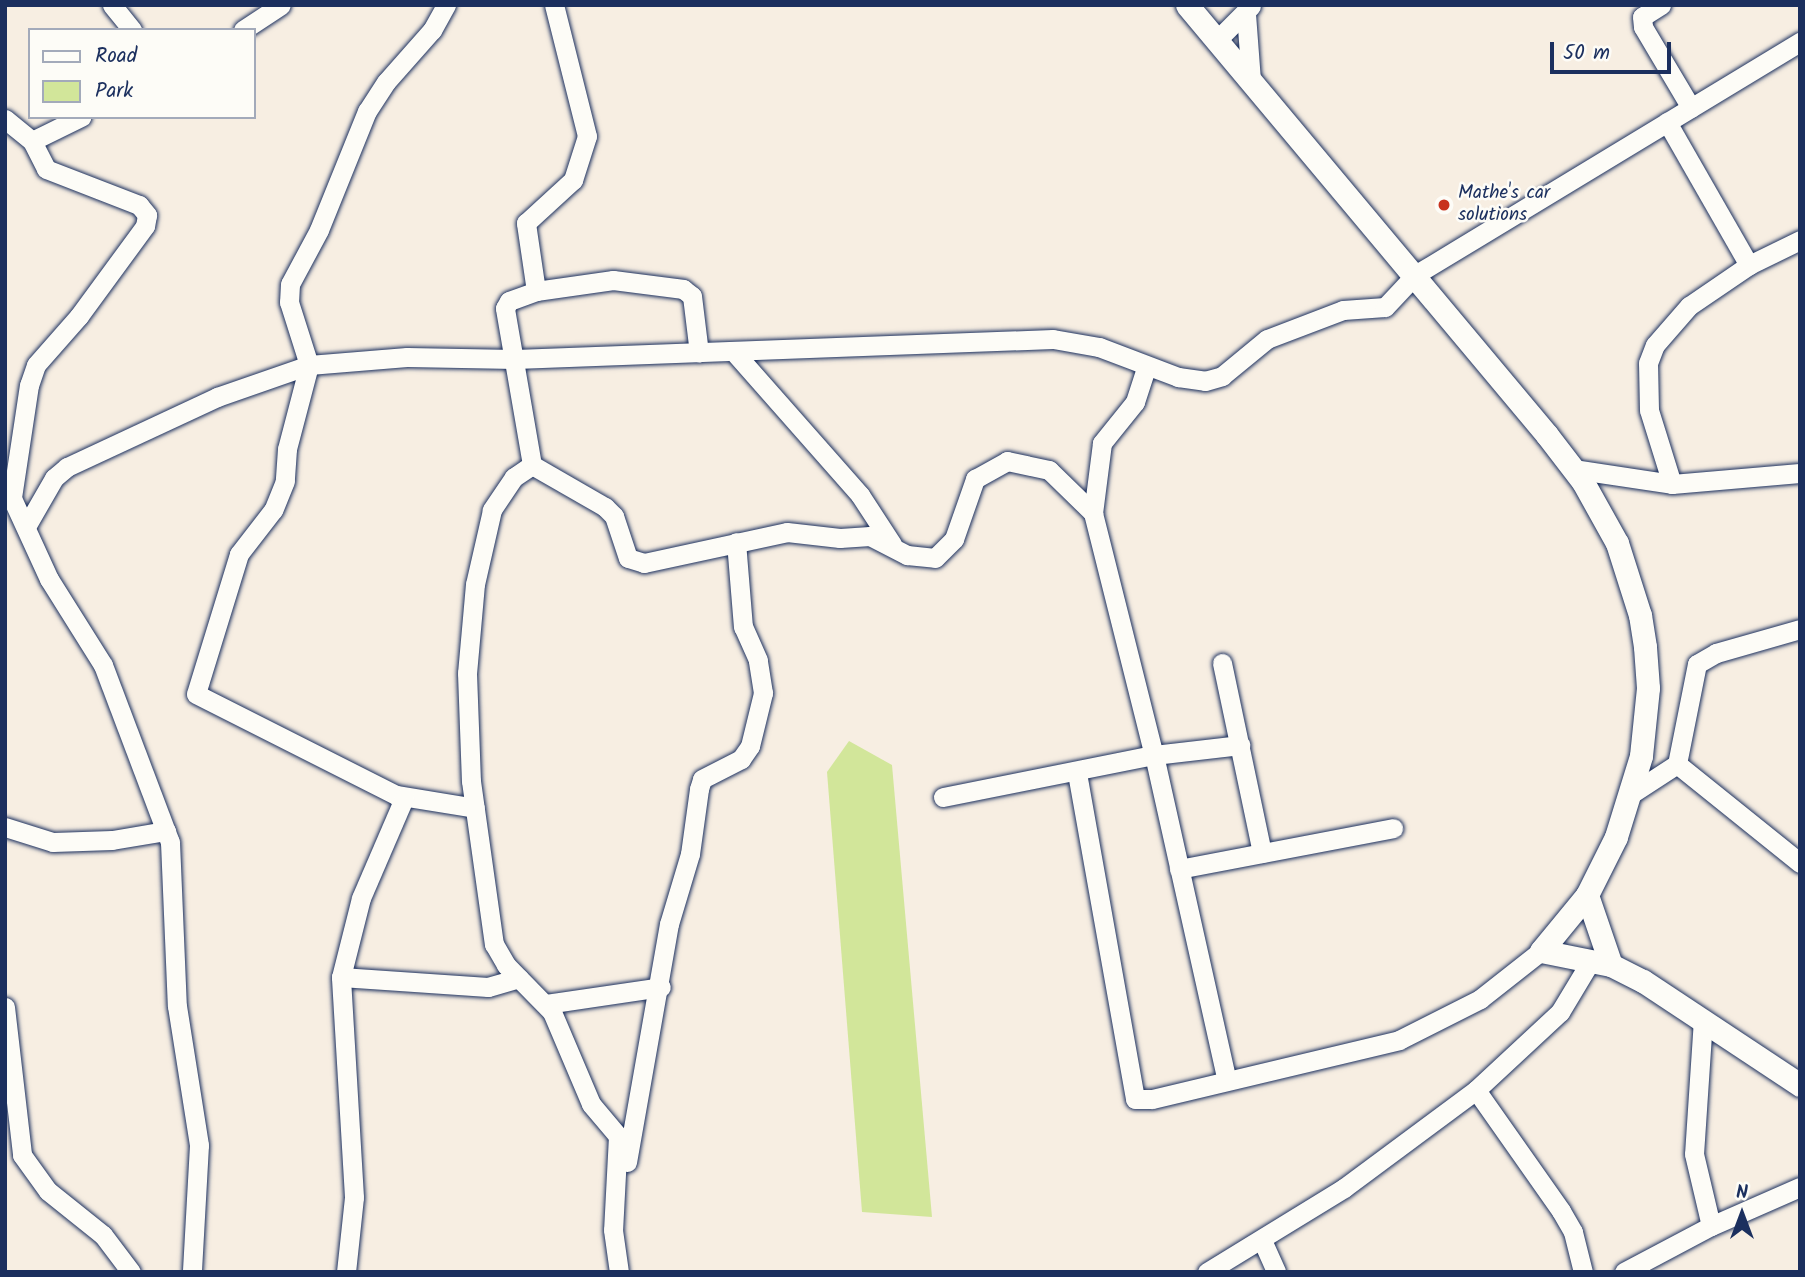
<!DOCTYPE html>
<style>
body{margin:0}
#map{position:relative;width:1805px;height:1277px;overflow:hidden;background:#f7eee2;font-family:Kalam,sans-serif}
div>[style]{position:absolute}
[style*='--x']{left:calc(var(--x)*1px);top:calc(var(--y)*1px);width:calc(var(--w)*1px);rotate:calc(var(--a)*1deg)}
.green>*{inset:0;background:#d2e69a}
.roads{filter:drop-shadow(0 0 2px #1b2f5e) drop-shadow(0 0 2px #1b2f5e)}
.minor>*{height:19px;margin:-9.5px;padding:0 9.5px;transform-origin:9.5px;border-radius:9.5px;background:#fdfcf7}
.tertiary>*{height:23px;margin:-11.5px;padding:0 11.5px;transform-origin:11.5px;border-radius:11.5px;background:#fdfcf7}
.dots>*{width:19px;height:19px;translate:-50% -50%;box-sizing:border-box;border:4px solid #fdfcf7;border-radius:50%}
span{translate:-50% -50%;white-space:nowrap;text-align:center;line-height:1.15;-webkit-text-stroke:5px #fdfcf7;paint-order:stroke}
.poi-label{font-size:19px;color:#1b2f5e}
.left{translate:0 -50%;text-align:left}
.frame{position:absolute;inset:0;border:7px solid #1b2f5e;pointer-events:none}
.legend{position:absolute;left:28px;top:28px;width:228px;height:91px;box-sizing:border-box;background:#fdfcf7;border:2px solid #a3aaba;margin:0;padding:9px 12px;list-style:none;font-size:21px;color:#1b2f5e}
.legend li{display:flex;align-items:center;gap:14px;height:35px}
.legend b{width:35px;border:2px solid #a3aaba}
.north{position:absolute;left:1707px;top:1179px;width:70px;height:70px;-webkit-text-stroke:5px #fdfcf7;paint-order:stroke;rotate:0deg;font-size:19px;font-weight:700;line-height:28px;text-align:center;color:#1b2f5e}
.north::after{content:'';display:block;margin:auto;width:24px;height:32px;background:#1b2f5e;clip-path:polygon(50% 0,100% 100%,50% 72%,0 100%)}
.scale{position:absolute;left:1550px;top:42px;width:121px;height:32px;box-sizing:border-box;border:4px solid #1b2f5e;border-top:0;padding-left:9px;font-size:21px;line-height:24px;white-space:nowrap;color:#1b2f5e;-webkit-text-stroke:5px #fdfcf7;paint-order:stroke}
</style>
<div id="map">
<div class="green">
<i style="clip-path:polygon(849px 741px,892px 765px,932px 1217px,862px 1212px,827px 772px)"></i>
</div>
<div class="roads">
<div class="minor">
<i style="--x:112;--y:5;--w:32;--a:51"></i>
<i style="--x:446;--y:5;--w:29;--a:119"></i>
<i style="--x:432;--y:30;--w:69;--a:131.5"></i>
<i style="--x:386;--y:82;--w:35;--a:123"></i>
<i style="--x:367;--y:111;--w:128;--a:112"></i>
<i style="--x:319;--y:230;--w:61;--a:118.2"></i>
<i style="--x:290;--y:284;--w:18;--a:93"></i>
<i style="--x:289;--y:302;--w:66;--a:72.4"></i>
<i style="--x:309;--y:365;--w:87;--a:104.7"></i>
<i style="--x:287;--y:449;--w:32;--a:94"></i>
<i style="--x:285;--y:481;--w:31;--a:112"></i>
<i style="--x:273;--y:510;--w:56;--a:127.7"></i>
<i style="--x:239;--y:554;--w:146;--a:107.1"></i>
<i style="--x:196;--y:694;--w:224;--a:26.8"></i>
<i style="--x:396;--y:795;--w:80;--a:9.3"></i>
<i style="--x:1661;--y:5;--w:22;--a:148"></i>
<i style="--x:1642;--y:17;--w:10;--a:84"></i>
<i style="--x:1643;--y:27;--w:94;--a:59.3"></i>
<i style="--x:1246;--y:14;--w:66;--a:85.7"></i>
<i style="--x:243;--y:30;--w:45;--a:-33.3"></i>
<i style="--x:1217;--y:40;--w:48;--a:-45"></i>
<i style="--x:5;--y:119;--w:35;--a:39"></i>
<i style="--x:32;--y:141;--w:31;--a:63"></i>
<i style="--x:46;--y:169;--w:100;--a:21.2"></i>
<i style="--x:139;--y:205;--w:13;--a:51"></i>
<i style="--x:147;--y:215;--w:11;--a:100"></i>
<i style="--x:145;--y:226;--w:112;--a:126.3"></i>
<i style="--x:79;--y:316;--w:65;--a:131.3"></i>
<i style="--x:36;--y:365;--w:21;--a:109"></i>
<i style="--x:29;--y:385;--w:113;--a:98.6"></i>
<i style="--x:1667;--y:122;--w:165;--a:60.2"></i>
<i style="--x:32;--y:141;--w:55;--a:-26.1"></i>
<i style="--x:536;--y:291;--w:69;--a:-98.4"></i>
<i style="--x:526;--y:223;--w:64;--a:-42.5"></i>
<i style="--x:573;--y:180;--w:46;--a:-72.3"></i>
<i style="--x:587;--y:136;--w:135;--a:-104.1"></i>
<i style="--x:734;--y:352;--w:191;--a:48.6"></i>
<i style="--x:860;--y:495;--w:59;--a:56.9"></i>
<i style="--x:1146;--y:368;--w:36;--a:108"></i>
<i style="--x:1135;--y:402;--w:53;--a:128.8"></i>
<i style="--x:1102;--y:443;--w:71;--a:97.3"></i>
<i style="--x:1093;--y:513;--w:250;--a:75.9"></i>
<i style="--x:1154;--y:755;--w:331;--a:77.4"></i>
<i style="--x:532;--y:465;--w:22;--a:146"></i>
<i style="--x:514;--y:477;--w:40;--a:124"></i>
<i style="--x:492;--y:510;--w:76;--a:102.9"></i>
<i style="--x:475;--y:584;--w:89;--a:95.1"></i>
<i style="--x:467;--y:673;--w:108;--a:87.9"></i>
<i style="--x:471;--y:781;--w:165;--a:82"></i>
<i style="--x:494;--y:944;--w:24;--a:60"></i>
<i style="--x:506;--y:965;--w:66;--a:45.6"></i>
<i style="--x:552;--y:1012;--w:100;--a:67"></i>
<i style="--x:591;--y:1104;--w:42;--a:49.8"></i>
<i style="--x:618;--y:1136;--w:94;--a:93"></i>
<i style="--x:613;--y:1230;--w:42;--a:81.9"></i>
<i style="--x:532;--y:465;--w:84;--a:29.9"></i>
<i style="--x:605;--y:507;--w:13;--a:45"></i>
<i style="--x:614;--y:516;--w:44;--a:71.6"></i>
<i style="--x:628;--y:558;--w:17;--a:17"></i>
<i style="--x:644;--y:563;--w:146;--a:-12.2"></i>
<i style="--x:787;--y:532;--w:53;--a:6.5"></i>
<i style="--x:840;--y:538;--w:30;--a:-4"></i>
<i style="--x:870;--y:536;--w:42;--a:27.2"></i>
<i style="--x:907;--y:555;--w:28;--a:6"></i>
<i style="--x:935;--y:558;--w:27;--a:-45"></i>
<i style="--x:954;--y:539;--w:64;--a:-70.7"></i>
<i style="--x:975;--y:479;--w:37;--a:-29"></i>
<i style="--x:1007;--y:461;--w:43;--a:12.1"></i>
<i style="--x:1049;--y:470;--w:62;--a:44.3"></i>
<i style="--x:532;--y:465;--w:159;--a:-99.8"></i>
<i style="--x:505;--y:308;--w:8;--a:-60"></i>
<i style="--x:509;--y:301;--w:29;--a:-20"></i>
<i style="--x:536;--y:291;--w:78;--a:-8.1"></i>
<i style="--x:613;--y:280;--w:71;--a:7.3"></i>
<i style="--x:683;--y:289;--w:11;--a:38"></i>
<i style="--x:692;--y:296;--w:57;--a:83"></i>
<i style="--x:1573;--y:469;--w:100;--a:8.6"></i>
<i style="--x:1672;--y:484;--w:128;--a:-4.9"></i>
<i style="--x:5;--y:483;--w:106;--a:65.4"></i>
<i style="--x:49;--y:579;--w:102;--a:57.9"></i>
<i style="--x:103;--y:665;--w:189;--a:69.3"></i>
<i style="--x:170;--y:842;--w:164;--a:87.6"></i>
<i style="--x:177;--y:1006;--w:141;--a:81"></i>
<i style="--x:199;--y:1145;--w:127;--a:93.2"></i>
<i style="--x:1672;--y:484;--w:77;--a:-107.3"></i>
<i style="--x:1649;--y:410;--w:47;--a:-91.2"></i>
<i style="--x:1648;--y:363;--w:19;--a:-69"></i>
<i style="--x:1655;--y:345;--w:52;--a:-48.9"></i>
<i style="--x:1689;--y:306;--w:73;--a:-34.3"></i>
<i style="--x:1749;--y:265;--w:57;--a:-26.1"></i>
<i style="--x:27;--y:525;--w:54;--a:-60.1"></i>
<i style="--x:54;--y:478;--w:17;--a:-40"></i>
<i style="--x:67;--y:467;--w:166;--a:-25"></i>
<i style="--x:217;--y:397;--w:97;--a:-19.2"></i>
<i style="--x:309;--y:365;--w:98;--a:-4.7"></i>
<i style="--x:407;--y:357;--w:108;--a:1.1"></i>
<i style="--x:515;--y:359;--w:538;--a:-2.13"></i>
<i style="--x:1053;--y:339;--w:47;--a:9.9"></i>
<i style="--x:1099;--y:347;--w:85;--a:20.8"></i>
<i style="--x:1178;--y:377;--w:27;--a:8"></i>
<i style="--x:1205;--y:381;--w:18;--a:-16"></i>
<i style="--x:1222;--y:376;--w:58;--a:-39.4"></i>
<i style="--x:1267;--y:339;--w:81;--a:-20.9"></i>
<i style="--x:1343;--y:310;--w:42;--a:-4.1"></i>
<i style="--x:1385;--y:307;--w:44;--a:-46.8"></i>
<i style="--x:1415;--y:275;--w:450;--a:-31.2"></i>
<i style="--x:1222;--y:663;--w:194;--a:78.1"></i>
<i style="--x:1677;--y:764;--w:158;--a:38.8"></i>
<i style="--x:1077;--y:773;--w:331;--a:79.9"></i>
<i style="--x:1135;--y:1099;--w:17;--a:0"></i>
<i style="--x:1152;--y:1099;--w:254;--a:-13.4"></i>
<i style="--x:1399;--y:1040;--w:91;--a:-26.8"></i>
<i style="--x:1480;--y:999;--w:78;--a:-38.2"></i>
<i style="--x:1631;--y:794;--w:55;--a:-33.1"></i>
<i style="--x:1677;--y:764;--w:102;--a:-78.7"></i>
<i style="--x:1697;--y:664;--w:22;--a:-30"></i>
<i style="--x:1716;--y:653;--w:87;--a:-15.9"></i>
<i style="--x:943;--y:797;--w:215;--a:-11.3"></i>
<i style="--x:1154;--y:755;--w:87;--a:-6.6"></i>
<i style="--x:5;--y:827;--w:50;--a:17.4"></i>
<i style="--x:53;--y:842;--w:59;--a:-1.9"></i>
<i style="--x:112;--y:840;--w:55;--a:-9.5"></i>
<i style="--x:1179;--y:869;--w:218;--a:-10.8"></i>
<i style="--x:341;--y:977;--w:147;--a:3.9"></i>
<i style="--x:488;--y:987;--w:32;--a:-16"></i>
<i style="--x:546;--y:1004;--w:116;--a:-8.4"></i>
<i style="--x:5;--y:1007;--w:149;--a:83.4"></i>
<i style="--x:22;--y:1155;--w:44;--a:54.2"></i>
<i style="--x:48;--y:1191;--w:70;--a:38.7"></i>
<i style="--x:103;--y:1235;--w:46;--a:52.9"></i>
<i style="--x:1703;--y:1019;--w:135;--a:93.8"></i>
<i style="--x:1694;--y:1154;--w:74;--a:76.7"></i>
<i style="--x:1476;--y:1090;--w:148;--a:54.9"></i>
<i style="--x:1561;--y:1211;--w:24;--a:60"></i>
<i style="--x:1573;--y:1232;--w:41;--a:76"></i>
<i style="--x:627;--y:1162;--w:242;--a:-80"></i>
<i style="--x:669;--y:924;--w:73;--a:-73.3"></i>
<i style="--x:690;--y:854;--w:66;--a:-82.1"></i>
<i style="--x:699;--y:789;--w:10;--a:-73"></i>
<i style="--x:702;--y:779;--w:44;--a:-27.1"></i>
<i style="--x:741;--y:759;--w:16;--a:-55"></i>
<i style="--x:750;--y:746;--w:55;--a:-76.2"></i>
<i style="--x:763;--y:693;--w:33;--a:-99"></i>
<i style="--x:758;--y:660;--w:36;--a:-114"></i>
<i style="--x:743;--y:627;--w:85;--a:-94.7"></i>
<i style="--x:1262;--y:1240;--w:35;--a:66"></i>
<i style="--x:346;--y:1272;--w:75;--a:-83.9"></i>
<i style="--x:354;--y:1197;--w:220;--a:-93.4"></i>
<i style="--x:341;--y:977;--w:81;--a:-75.8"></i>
<i style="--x:361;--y:898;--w:109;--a:-66.7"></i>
<i style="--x:1207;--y:1272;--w:161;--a:-31.5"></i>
<i style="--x:1344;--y:1188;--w:164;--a:-36.6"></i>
<i style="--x:1476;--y:1090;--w:115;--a:-42.9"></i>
<i style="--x:1560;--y:1012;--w:58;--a:-59"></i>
<i style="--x:1624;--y:1272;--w:98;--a:-27.9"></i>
<i style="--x:1711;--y:1226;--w:97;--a:-23.7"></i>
</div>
<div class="tertiary">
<i style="--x:1187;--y:5;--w:561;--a:50.06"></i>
<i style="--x:1547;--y:435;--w:59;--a:52.5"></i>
<i style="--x:1583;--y:482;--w:70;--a:60.9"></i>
<i style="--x:1617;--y:543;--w:76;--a:72.3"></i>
<i style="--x:1640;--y:615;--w:32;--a:81"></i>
<i style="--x:1645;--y:647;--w:41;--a:85.8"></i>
<i style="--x:1648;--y:688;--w:68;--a:95.9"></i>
<i style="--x:1641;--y:756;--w:85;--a:107.2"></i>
<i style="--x:1616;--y:837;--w:65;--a:116.6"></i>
<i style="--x:1587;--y:895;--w:72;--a:129.4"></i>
<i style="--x:1541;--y:951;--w:71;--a:11.3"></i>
<i style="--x:1611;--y:965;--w:36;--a:27"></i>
<i style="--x:1643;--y:981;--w:188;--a:33.5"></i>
<i style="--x:1587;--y:895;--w:74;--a:71.1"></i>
</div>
</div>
<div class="dots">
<i style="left:1444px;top:205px;background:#c8321e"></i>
</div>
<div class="poi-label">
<span class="left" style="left:1458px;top:205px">Mathe's car<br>solutions</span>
</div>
<div class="frame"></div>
<ul class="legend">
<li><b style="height:9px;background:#fdfcf7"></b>Road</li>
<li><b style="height:19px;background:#d2e69a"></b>Park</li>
</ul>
<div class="north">N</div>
<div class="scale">50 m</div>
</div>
